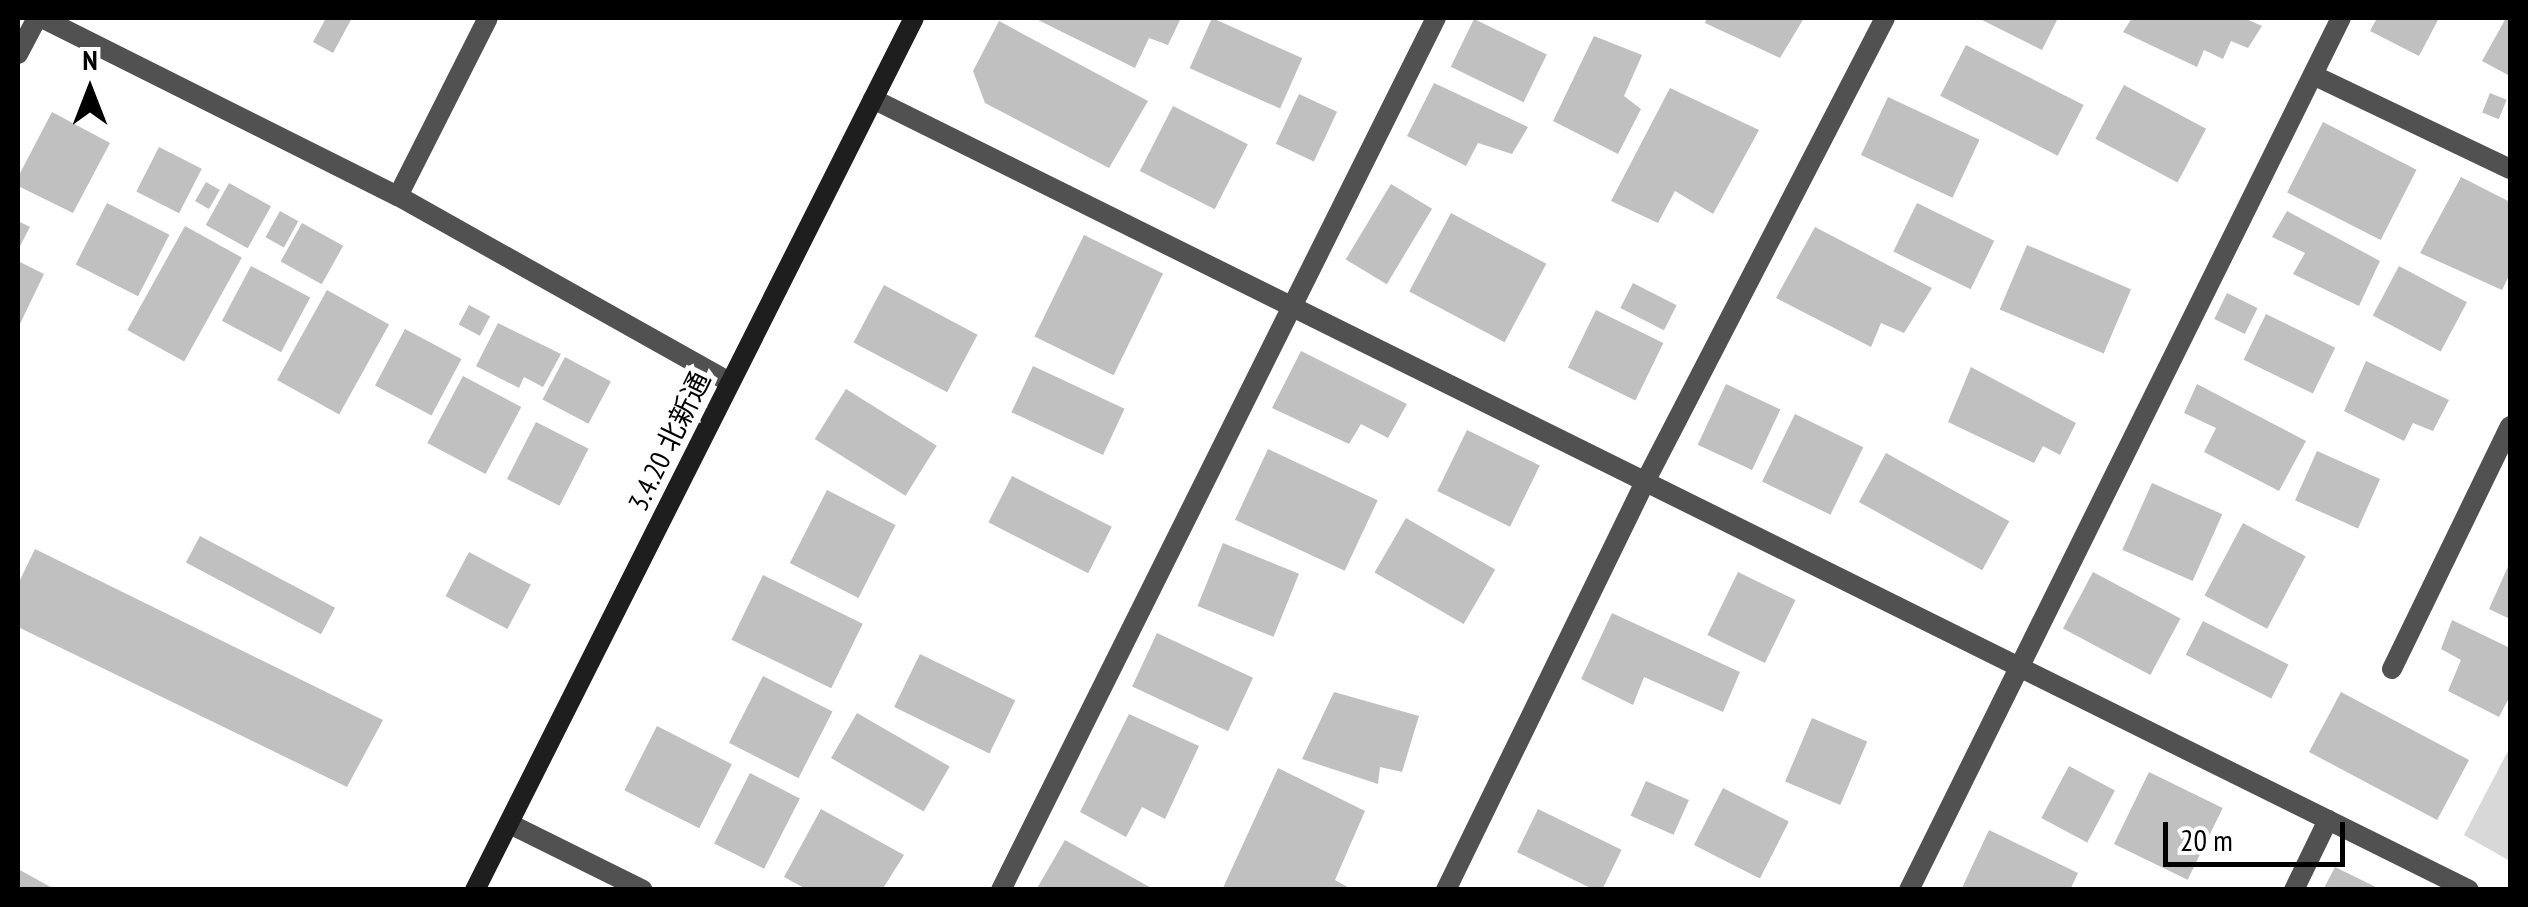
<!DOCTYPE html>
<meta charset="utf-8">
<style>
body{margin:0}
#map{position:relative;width:2528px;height:907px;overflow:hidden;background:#fff;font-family:"PT Sans Narrow","Noto Sans JP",sans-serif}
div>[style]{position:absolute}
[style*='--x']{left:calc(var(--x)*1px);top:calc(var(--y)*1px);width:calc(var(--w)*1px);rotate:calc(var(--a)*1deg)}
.green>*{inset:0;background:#d8d8d8}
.building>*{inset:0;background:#c0c0c0;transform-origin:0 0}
.street>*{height:20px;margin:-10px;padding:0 10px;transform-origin:10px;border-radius:10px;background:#515151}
.secondary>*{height:20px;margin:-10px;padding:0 10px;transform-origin:10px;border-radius:10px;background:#1e1e1e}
span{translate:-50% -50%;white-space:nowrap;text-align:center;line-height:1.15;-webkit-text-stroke:10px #fff;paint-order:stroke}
.street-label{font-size:28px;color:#000}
.frame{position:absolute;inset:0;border:20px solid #000;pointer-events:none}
.north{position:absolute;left:40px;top:40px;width:100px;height:100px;-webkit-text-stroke:8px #fff;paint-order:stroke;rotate:0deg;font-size:28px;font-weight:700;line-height:40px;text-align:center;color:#000}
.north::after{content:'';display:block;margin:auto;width:35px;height:45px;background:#000;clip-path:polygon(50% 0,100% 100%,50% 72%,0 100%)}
.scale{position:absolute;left:2163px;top:822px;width:182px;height:45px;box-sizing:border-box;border:5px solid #000;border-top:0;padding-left:12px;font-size:30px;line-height:35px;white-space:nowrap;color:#000;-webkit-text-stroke:8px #fff;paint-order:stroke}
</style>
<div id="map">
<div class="green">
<i style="clip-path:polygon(2510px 747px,2510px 861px,2464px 835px)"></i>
</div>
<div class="building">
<i style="clip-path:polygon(326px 18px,352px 18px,333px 53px,313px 42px)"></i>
<i style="clip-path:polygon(1034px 18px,1181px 18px,1168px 45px,1149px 38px,1135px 68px)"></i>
<i style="left:1212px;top:18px;width:99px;height:55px;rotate:24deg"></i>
<i style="clip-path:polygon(1707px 18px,1804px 18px,1780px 58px,1705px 23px)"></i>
<i style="clip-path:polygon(1978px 18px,2058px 18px,2042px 50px)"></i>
<i style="clip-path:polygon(2132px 18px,2244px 18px,2262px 26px,2248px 48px,2231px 41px,2223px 59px,2204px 50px,2197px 67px,2123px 32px)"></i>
<i style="clip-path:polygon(2377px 18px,2439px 18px,2419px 56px,2370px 31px)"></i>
<i style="clip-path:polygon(2506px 18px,2510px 18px,2510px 76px,2482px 61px)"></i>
<i style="left:1474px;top:19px;width:81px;height:53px;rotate:26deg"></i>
<i style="clip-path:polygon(999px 21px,1148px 101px,1109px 168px,985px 103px,973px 71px)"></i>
<i style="clip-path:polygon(1594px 36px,1642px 55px,1624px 96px,1641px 109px,1618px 154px,1553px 121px)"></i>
<i style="left:1966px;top:45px;width:132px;height:57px;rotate:27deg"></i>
<i style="clip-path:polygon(1434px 83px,1528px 127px,1512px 154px,1478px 143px,1466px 166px,1407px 136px)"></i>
<i style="left:2124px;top:85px;width:93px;height:61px;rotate:28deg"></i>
<i style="clip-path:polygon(1670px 88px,1759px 130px,1713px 214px,1675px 191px,1658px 223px,1611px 201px)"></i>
<i style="left:2490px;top:93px;width:18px;height:21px;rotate:22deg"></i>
<i style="left:1299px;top:94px;width:42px;height:55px;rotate:25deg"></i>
<i style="left:1888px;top:97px;width:101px;height:64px;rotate:25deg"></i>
<i style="left:1173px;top:106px;width:84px;height:73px;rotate:27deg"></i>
<i style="clip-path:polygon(52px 112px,110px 143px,73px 213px,18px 186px,18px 177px)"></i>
<i style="left:2323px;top:122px;width:105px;height:79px;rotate:27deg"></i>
<i style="left:159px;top:147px;width:48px;height:50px;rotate:27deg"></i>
<i style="clip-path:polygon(2461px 177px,2510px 202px,2510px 274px,2502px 290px,2420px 253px)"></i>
<i style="left:206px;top:182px;width:16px;height:22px;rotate:30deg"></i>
<i style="left:229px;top:183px;width:48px;height:48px;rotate:29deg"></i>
<i style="left:1391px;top:184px;width:48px;height:88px;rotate:31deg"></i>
<i style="left:107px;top:203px;width:70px;height:69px;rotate:27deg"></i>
<i style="left:1917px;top:203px;width:86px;height:54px;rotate:26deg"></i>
<i style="left:280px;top:211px;width:21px;height:30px;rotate:29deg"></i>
<i style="clip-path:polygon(2287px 211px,2380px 261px,2359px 306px,2293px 274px,2305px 253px,2272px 237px)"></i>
<i style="left:1451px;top:213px;width:108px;height:89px;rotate:28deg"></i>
<i style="clip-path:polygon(18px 221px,30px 227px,18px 250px)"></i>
<i style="left:302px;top:223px;width:47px;height:44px;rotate:29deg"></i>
<i style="left:185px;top:226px;width:65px;height:119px;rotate:29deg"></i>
<i style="clip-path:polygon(1815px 227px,1932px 288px,1904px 333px,1881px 323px,1871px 347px,1776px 298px)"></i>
<i style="left:1084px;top:235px;width:88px;height:113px;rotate:26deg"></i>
<i style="left:2027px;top:245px;width:113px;height:70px;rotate:23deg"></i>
<i style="clip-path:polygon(18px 261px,44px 274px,18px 328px)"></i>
<i style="left:251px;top:266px;width:67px;height:62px;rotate:28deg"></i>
<i style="left:2399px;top:266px;width:77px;height:56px;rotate:28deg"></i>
<i style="left:1633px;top:283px;width:49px;height:28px;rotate:27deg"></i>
<i style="left:884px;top:285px;width:106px;height:65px;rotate:28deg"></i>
<i style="left:327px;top:290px;width:71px;height:103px;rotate:29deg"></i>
<i style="left:2227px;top:293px;width:34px;height:29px;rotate:26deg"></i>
<i style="left:469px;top:305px;width:24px;height:22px;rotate:28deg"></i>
<i style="left:1596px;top:310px;width:75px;height:64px;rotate:26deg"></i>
<i style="left:2266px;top:314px;width:77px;height:51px;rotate:26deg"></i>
<i style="clip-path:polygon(498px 323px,561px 354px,543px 387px,524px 377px,519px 388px,476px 366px)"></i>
<i style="left:405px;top:329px;width:64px;height:64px;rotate:28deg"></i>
<i style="clip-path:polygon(1301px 351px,1407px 404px,1388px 438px,1361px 424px,1349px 444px,1272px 408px)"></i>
<i style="left:565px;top:357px;width:52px;height:48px;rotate:28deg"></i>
<i style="clip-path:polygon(2366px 361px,2449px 400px,2433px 431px,2413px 423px,2404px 441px,2344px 411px)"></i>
<i style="left:1033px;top:366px;width:101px;height:51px;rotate:25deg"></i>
<i style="clip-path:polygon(1971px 367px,2076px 423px,2060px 455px,2043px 446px,2034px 463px,1948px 422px)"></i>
<i style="left:463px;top:376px;width:66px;height:76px;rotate:28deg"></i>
<i style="left:1726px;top:384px;width:60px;height:67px;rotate:25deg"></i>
<i style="clip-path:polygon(2197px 384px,2306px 441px,2279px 491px,2204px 452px,2216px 428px,2184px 413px)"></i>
<i style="left:846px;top:389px;width:107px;height:59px;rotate:32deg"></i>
<i style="left:1795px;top:414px;width:76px;height:75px;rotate:26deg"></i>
<i style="left:536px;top:422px;width:59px;height:64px;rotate:27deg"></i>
<i style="left:1467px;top:430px;width:81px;height:68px;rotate:26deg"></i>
<i style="left:1268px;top:449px;width:121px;height:78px;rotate:25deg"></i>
<i style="left:2317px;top:451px;width:69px;height:54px;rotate:24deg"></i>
<i style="left:1886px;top:453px;width:141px;height:56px;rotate:29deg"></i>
<i style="left:1012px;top:476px;width:112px;height:52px;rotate:27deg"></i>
<i style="left:2152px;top:483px;width:77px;height:73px;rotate:24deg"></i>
<i style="left:827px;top:490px;width:77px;height:82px;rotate:27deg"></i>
<i style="left:1406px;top:518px;width:103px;height:63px;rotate:30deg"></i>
<i style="left:2243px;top:523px;width:71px;height:82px;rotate:28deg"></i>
<i style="left:200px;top:536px;width:153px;height:30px;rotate:28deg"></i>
<i style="left:1223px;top:543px;width:82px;height:68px;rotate:22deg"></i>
<i style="clip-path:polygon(35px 549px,383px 720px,347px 787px,18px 627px,18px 584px)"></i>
<i style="left:469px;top:552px;width:70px;height:50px;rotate:28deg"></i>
<i style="clip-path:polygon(2510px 562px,2510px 619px,2489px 609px)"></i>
<i style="left:1738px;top:572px;width:64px;height:70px;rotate:26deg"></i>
<i style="left:2093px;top:572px;width:99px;height:64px;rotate:28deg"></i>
<i style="left:763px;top:575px;width:111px;height:72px;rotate:26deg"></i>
<i style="clip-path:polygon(1612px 613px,1740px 672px,1723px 712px,1644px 677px,1633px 705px,1581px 679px)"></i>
<i style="clip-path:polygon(2452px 620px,2510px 648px,2510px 696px,2499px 717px,2448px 691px,2461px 660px,2441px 649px)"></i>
<i style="left:2203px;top:621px;width:96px;height:38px;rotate:27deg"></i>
<i style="left:1157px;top:633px;width:106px;height:59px;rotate:25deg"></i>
<i style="left:920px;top:654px;width:106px;height:59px;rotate:26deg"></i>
<i style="left:763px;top:676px;width:78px;height:75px;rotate:27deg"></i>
<i style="clip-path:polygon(1334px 692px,1419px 716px,1402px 772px,1380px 767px,1378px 784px,1302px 759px)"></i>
<i style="left:2341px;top:692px;width:145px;height:68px;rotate:28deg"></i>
<i style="left:857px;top:713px;width:107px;height:52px;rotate:30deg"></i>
<i style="clip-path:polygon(1129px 714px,1199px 746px,1165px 819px,1142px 807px,1126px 837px,1080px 812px)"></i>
<i style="left:1812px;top:718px;width:60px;height:69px;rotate:23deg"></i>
<i style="left:657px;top:726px;width:84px;height:72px;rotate:27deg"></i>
<i style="left:2069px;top:766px;width:52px;height:59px;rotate:28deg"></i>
<i style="clip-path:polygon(1278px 768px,1365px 811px,1335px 880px,1353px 890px,1222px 890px)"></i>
<i style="left:2149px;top:772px;width:82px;height:80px;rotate:26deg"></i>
<i style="left:750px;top:773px;width:56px;height:79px;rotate:27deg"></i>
<i style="left:1646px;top:781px;width:47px;height:38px;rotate:24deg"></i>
<i style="left:1723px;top:788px;width:74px;height:64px;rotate:27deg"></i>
<i style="clip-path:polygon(821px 809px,904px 855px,882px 890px,808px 890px,784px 877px)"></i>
<i style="left:1538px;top:809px;width:93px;height:48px;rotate:26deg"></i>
<i style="clip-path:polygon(1989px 830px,2078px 873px,2070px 890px,1961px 890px)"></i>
<i style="clip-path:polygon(1065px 840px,1155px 890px,1036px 890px)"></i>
<i style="clip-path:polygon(2335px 867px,2382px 890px,2323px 890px)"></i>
<i style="clip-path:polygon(18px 869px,56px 890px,18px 890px)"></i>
</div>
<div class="street">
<i style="--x:42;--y:18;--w:398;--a:26.6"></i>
<i style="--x:398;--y:196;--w:380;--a:29.3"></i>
<i style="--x:18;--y:54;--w:41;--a:-62.2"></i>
<i style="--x:2313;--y:75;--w:218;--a:25.5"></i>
<i style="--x:873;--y:99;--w:1781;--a:26.36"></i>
<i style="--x:398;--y:196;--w:199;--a:-63.2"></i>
<i style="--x:2392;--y:669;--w:270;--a:-64.1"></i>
<i style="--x:510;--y:824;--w:148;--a:26.4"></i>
<i style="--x:1001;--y:890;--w:974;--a:-63.49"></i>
<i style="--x:1446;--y:890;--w:454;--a:-64"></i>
<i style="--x:1645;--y:482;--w:522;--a:-62.65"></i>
<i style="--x:1909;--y:890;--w:973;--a:-63.65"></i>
<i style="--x:2294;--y:890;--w:78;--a:-64.1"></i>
</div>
<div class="secondary">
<i style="--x:475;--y:890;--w:976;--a:-63.28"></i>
</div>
<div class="street-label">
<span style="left:669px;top:441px;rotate:-64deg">3.4.20 北新通</span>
</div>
<div class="frame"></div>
<div class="north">N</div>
<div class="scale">20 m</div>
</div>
